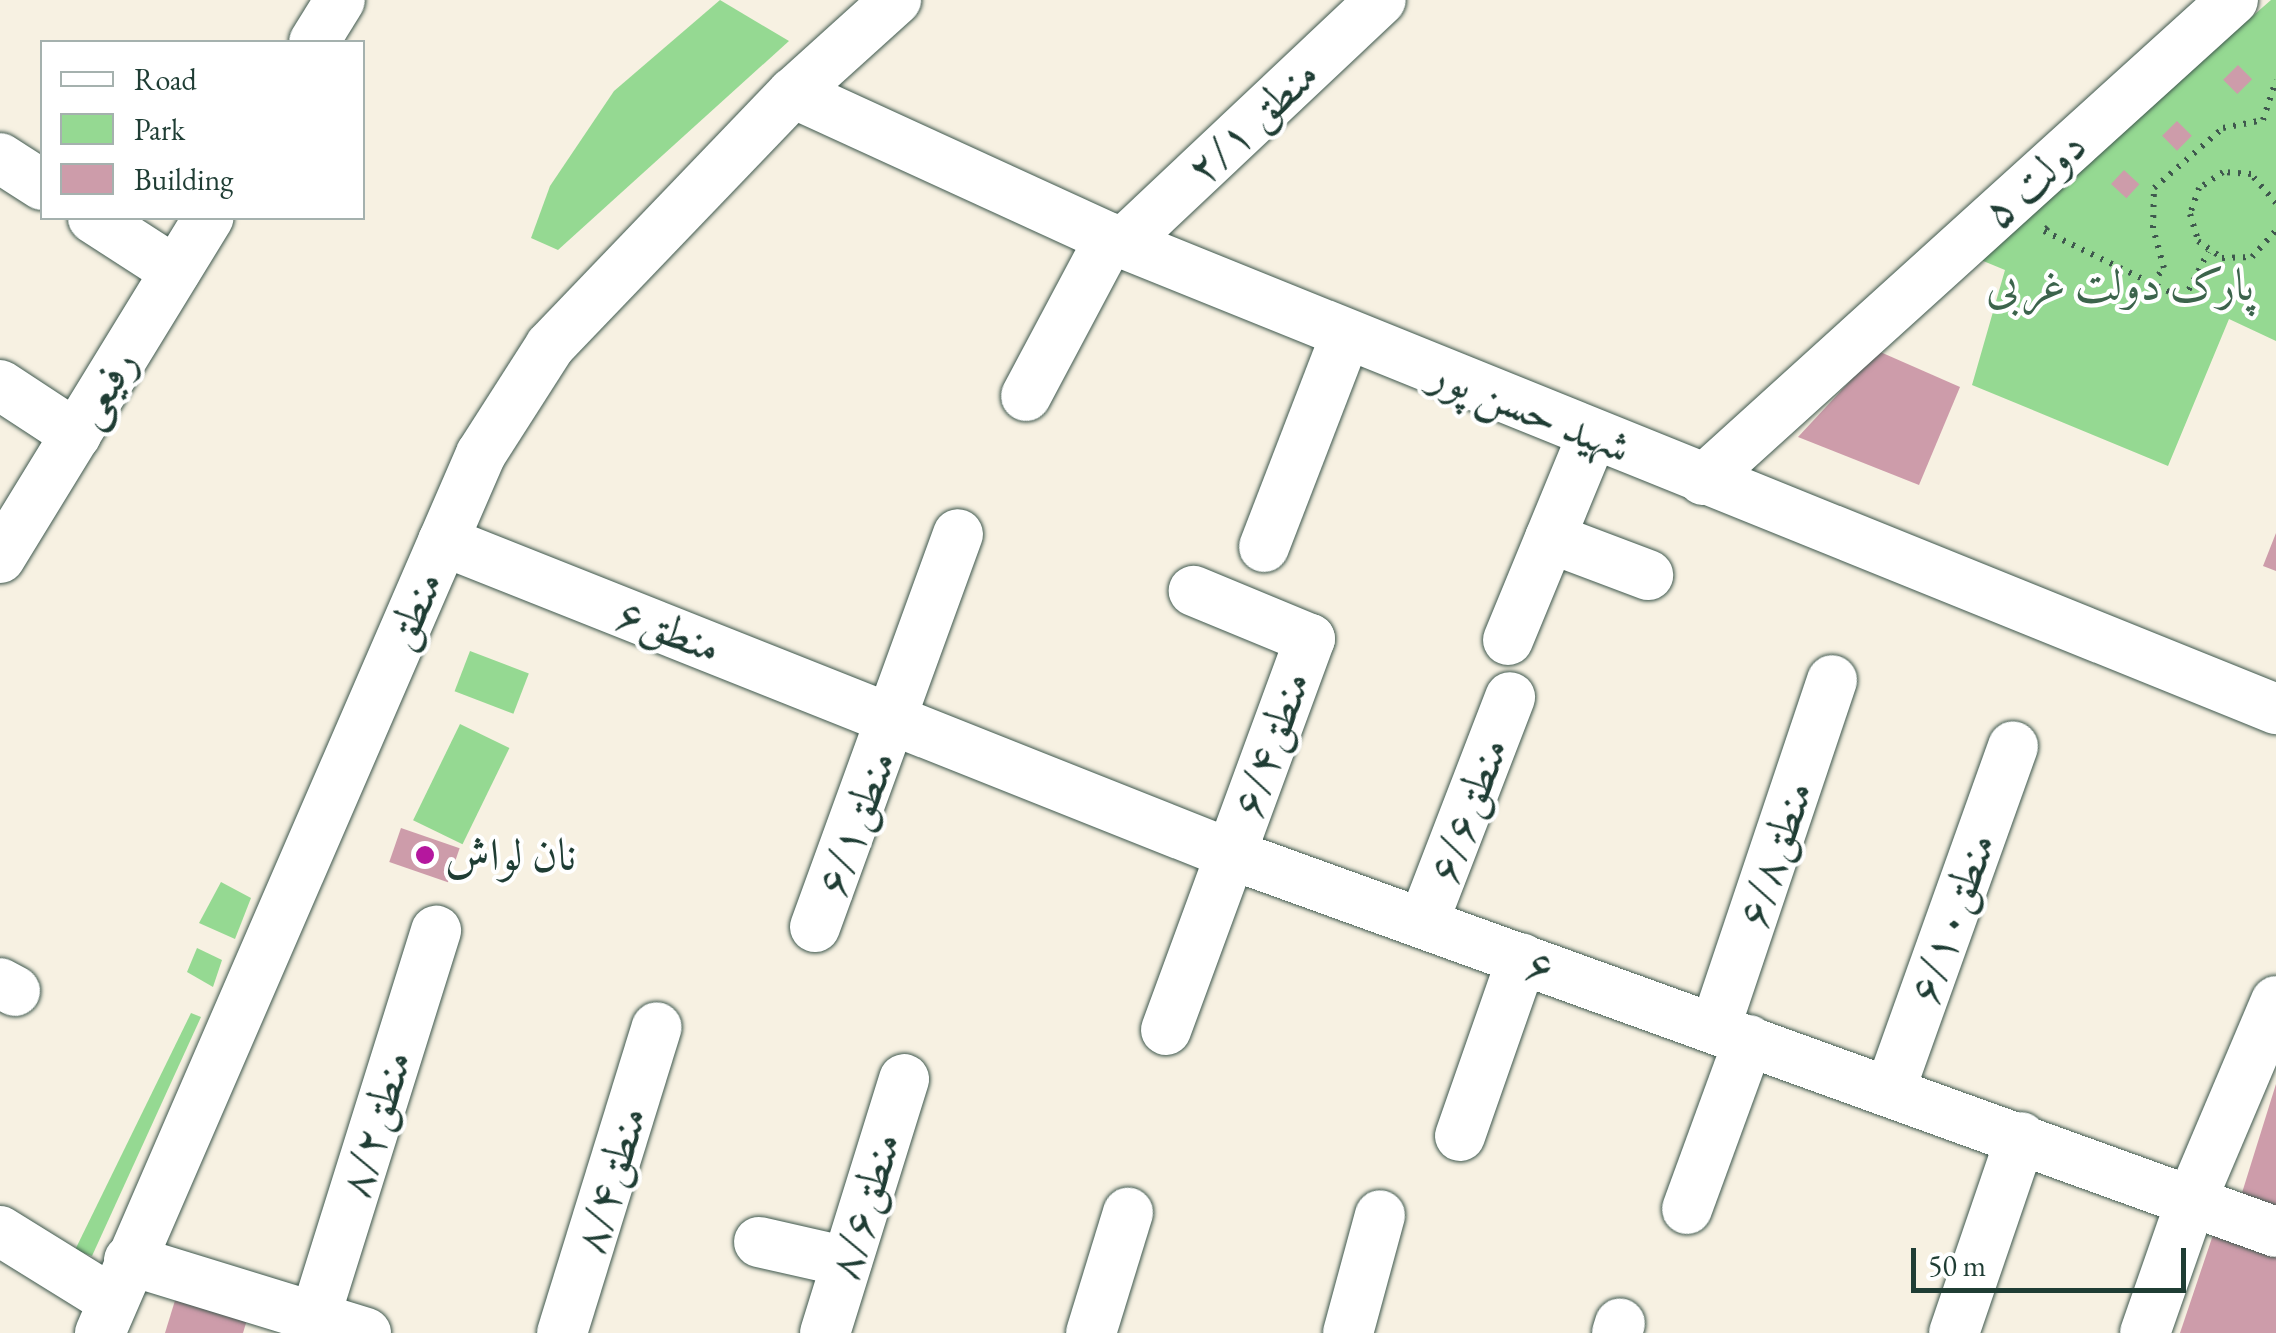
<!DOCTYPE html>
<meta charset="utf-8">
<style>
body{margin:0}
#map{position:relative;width:2276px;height:1333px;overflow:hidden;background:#f7f1e2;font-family:"EB Garamond",Amiri,serif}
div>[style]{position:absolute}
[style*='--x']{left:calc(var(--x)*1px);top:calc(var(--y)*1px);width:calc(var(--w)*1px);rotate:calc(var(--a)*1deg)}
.green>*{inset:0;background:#95d992;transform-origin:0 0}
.building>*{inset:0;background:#cd9caa;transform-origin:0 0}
.path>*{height:6px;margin-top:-3px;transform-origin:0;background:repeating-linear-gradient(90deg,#3f584e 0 2.5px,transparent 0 10.5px)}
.roads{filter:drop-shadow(0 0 2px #3f584e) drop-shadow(0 0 2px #3f584e)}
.minor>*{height:50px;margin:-25px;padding:0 25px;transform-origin:25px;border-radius:25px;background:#fff}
.dots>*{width:28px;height:28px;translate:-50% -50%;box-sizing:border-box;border:5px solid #fff;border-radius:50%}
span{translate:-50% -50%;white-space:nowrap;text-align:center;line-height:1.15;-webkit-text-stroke:8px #fff;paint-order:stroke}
.street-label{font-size:45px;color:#1f3d34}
.park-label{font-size:45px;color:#3c644c}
.poi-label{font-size:45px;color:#1f3d34}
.left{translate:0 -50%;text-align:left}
.legend{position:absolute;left:40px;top:40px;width:325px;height:180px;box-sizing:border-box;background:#fff;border:2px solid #a5b1ae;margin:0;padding:12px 18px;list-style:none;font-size:30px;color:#1f3d34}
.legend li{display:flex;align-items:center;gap:20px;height:50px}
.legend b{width:50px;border:2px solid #a5b1ae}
.scale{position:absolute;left:1911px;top:1248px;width:275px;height:45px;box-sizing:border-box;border:5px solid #1f3d34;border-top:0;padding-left:12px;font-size:30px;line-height:35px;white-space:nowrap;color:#1f3d34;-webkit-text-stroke:8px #fff;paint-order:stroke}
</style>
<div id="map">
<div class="green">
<i style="clip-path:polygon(720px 0,789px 41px,558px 250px,531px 238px,550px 186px,614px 91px)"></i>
<i style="clip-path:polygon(2271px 0,2276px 0,2276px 341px,2229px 319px,2168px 466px,1972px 385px,2005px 270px,1976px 258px)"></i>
<i style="left:470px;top:651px;width:63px;height:43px;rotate:21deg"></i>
<i style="left:460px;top:724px;width:55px;height:107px;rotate:26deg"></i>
<i style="clip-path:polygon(221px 882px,251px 898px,235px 939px,199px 923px)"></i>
<i style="clip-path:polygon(197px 948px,222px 960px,213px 987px,187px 972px)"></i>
<i style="clip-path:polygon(191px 1013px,201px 1017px,92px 1256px,75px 1250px)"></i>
</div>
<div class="building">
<i style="left:2238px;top:65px;width:20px;height:21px;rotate:45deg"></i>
<i style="left:2177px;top:121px;width:21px;height:21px;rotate:45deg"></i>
<i style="left:2124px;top:170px;width:21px;height:19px;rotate:43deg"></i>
<i style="clip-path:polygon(1878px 351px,1960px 387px,1919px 485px,1798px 437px)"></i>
<i style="clip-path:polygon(2276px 533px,2276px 571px,2263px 566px)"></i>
<i style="left:401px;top:828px;width:62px;height:36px;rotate:19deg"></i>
<i style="clip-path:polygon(2276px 1084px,2276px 1210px,2241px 1196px)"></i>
<i style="clip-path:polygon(2216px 1226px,2276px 1246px,2276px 1333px,2180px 1333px)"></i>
<i style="clip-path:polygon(185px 1268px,256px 1290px,243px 1333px,165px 1333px)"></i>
</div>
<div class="path">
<i style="--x:2276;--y:203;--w:38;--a:-131"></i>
<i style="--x:2251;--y:174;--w:28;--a:-176"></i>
<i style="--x:2223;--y:172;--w:29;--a:146"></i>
<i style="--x:2199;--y:188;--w:28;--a:109"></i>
<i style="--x:2190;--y:214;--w:28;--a:73"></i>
<i style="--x:2198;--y:241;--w:29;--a:35"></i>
<i style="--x:2222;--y:258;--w:30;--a:-2"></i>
<i style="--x:2252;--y:257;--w:36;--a:-48"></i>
<i style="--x:2048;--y:227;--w:6;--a:135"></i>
<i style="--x:2044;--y:231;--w:156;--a:25.9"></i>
<i style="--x:2184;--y:299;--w:53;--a:-62.9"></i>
<i style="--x:2152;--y:283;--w:19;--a:-51"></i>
<i style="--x:2164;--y:268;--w:41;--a:-105.4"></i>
<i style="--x:2153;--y:228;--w:40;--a:-88.6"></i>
<i style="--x:2154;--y:188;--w:91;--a:-41"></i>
<i style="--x:2223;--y:128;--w:41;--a:-11.3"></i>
<i style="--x:2263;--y:120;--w:42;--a:-72"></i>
</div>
<div class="roads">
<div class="minor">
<i style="--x:314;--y:42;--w:49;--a:-58.2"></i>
<i style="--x:793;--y:93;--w:349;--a:24.6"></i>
<i style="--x:1110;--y:238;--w:1258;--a:22"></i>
<i style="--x:0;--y:158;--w:50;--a:32.7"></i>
<i style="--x:93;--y:218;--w:98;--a:32.9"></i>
<i style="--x:1123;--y:243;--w:354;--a:-43.3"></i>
<i style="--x:0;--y:385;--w:91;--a:33.3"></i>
<i style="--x:1026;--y:396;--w:179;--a:-62"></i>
<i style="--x:1703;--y:480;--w:715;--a:-42.17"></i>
<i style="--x:1550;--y:538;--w:105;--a:20.7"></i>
<i style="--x:443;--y:541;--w:847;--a:21.69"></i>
<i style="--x:1230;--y:854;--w:1112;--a:19.87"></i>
<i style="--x:1264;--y:547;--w:228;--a:-68.9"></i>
<i style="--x:0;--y:558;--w:399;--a:-58.5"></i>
<i style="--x:1508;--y:640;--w:221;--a:-67.6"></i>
<i style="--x:1423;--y:923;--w:242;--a:-68.9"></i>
<i style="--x:815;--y:927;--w:418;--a:-70"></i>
<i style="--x:0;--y:983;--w:17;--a:28"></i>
<i style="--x:1715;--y:1028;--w:367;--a:-71.4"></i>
<i style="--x:1166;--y:1030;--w:417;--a:-69.8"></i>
<i style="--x:1310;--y:639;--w:126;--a:-157.5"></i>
<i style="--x:1890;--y:1090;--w:365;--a:-70.3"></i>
<i style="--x:1460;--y:1136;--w:188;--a:-70.7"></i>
<i style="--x:1687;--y:1209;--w:180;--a:-69.9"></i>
<i style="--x:0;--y:1231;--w:133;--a:31.8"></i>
<i style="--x:759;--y:1242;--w:90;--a:12.8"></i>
<i style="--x:129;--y:1260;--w:248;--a:17.1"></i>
<i style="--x:315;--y:1317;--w:405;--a:-72.6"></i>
<i style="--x:100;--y:1333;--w:958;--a:-66.57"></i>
<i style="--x:481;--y:454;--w:128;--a:-57.4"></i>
<i style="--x:550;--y:346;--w:351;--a:-46.2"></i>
<i style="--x:793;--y:93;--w:139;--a:-42.1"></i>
<i style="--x:562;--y:1333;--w:320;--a:-72.8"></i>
<i style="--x:825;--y:1333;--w:266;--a:-72.7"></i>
<i style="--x:1091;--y:1333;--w:126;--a:-72.9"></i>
<i style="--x:1348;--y:1333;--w:122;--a:-74.8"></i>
<i style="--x:1617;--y:1333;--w:10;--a:-73"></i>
<i style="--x:1954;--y:1333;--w:207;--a:-71.1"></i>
<i style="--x:2145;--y:1333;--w:142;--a:-70.7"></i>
<i style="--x:2192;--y:1199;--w:215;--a:-67"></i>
</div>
</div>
<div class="dots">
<i style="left:425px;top:855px;background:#b5179e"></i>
</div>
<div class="street-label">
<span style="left:1252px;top:121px;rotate:-43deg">منطق ۲/۱</span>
<span style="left:2034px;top:179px;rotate:-42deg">۵ دولت</span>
<span style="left:104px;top:388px;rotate:-59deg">رفیعی</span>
<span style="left:1531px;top:410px;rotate:22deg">شهید حسن پور</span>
<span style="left:413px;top:610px;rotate:-66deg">منطق</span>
<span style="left:669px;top:630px;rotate:21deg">منطق۶</span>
<span style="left:1270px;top:744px;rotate:-70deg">منطق۶/۴</span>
<span style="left:1467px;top:810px;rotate:-69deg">منطق۶/۶</span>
<span style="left:855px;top:823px;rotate:-69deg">منطق۶/۱</span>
<span style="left:1774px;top:854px;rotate:-71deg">منطق۶/۸</span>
<span style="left:1951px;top:918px;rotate:-70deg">منطق۶/۱۰</span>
<span style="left:1541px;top:965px;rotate:20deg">۶</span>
<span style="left:375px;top:1124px;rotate:-73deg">منطق۸/۲</span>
<span style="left:610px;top:1180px;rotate:-73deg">منطق۸/۴</span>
<span style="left:864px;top:1206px;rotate:-73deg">منطق۸/۶</span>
</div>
<div class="park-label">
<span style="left:2120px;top:285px">پارک دولت غربی</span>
</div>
<div class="poi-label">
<span class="left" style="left:445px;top:855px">نان لواش</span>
</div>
<ul class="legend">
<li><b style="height:12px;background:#fff"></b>Road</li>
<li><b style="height:28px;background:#95d992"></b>Park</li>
<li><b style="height:28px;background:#cd9caa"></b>Building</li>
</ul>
<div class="scale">50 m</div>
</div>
